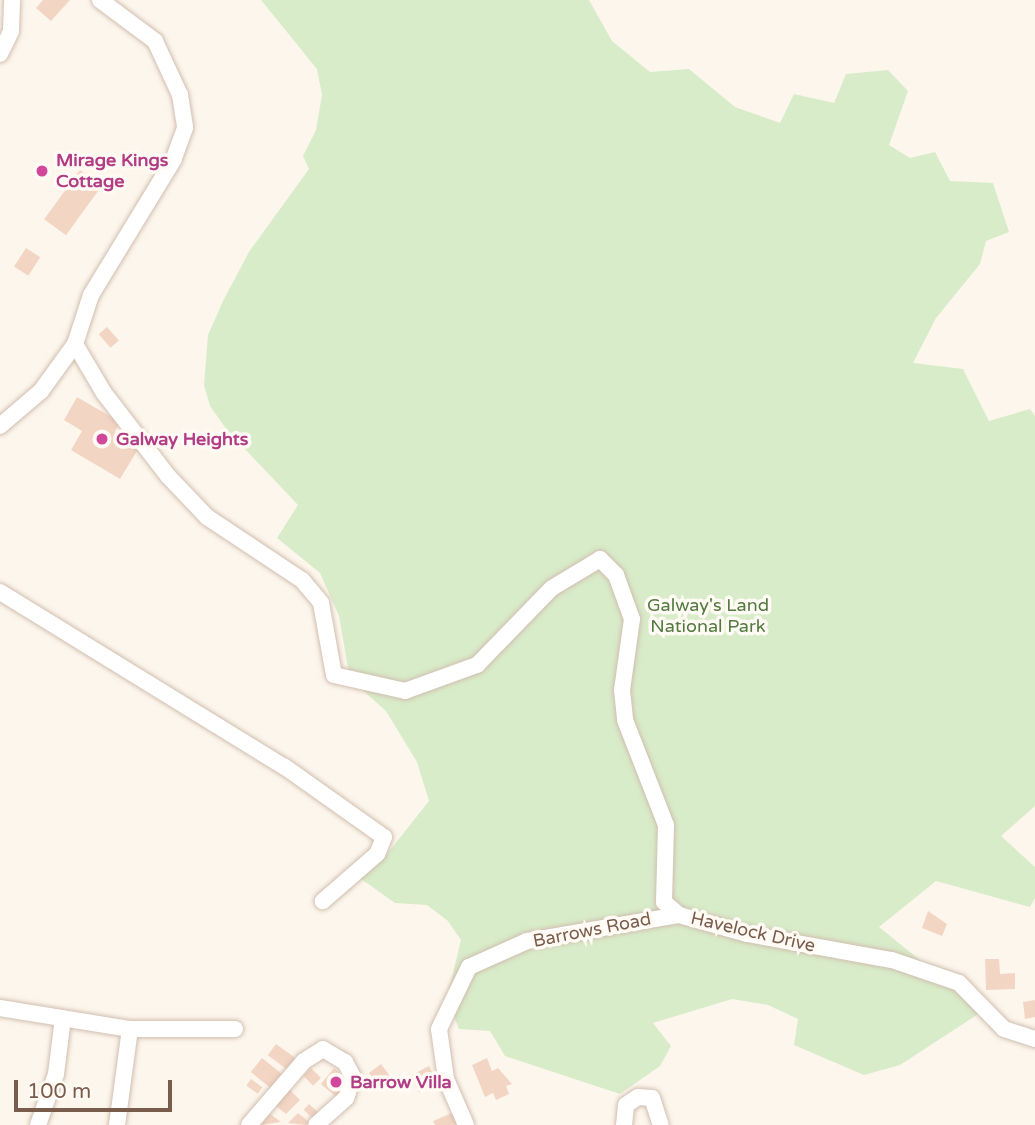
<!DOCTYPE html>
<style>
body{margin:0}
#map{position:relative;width:1035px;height:1125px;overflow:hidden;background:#fdf6ec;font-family:"Varela Round",sans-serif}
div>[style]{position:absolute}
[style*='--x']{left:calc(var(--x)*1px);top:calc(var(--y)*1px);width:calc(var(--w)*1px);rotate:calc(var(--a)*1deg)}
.green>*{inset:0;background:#d8ecc9}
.building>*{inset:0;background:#f3d5c3;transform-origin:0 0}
.roads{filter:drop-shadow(0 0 2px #d1beb0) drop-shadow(0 0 2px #d1beb0)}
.minor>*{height:16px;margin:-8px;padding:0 8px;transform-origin:8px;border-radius:8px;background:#fff}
.dots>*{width:19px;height:19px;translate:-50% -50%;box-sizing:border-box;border:4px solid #fffaf3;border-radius:50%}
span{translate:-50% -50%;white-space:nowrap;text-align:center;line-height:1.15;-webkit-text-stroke:7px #fffaf3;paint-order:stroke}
.hotel-label{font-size:18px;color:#b23c85;font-weight:700}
.left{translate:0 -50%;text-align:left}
.park-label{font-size:18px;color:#537a41}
.street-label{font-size:18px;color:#7a5c4d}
.scale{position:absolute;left:14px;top:1080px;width:158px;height:32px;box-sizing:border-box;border:4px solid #7a5c4d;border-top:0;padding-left:9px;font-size:21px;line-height:24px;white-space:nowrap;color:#7a5c4d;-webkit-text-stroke:5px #fffaf3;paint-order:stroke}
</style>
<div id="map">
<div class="green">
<i style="clip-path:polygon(261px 0,589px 0,612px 41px,650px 72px,689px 69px,735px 107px,780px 123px,794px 94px,834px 103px,846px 74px,888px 70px,908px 91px,889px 145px,910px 158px,935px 152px,950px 181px,993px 183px,1009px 232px,986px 241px,980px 264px,936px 318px,913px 363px,963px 369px,989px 421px,1030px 409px,1035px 416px,1035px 806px,1001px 836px,1035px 867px,1035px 898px,1030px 907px,936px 881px,879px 927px,983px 1011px,900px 1065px,864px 1075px,794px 1045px,798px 1019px,768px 1005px,732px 999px,653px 1023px,671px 1046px,660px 1066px,620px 1094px,505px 1056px,490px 1031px,459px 1029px,447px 998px,461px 940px,448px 921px,427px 905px,395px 903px,357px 876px,387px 854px,429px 801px,417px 762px,386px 711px,350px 679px,339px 616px,320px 573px,277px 538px,298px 505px,227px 430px,210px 406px,204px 385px,208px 335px,223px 301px,249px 252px,309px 169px,303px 156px,316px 130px,322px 95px,317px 69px)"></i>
</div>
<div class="building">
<i style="clip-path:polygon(43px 0,70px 0,51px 21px,36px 8px)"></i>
<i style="left:80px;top:170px;width:27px;height:61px;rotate:36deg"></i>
<i style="left:26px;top:248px;width:17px;height:22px;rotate:33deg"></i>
<i style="left:107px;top:327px;width:18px;height:11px;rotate:49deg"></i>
<i style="clip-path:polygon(77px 397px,120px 422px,115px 431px,140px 446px,120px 479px,71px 450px,82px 431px,64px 420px)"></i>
<i style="clip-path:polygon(928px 911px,947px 924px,942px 936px,922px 928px)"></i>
<i style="clip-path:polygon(985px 959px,999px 959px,1000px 974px,1015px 973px,1015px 989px,986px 990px)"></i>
<i style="clip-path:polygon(1035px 1000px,1035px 1017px,1025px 1019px,1023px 1002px)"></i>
<i style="left:276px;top:1044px;width:27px;height:14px;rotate:36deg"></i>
<i style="left:262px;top:1058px;width:28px;height:18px;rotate:39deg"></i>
<i style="clip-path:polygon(487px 1058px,492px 1071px,498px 1068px,512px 1084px,506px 1086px,509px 1094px,496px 1100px,493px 1093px,485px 1097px,472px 1065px)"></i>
<i style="left:381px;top:1064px;width:20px;height:15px;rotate:53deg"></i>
<i style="left:429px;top:1066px;width:19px;height:21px;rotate:62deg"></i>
<i style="left:311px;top:1068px;width:14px;height:11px;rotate:45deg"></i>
<i style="left:334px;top:1068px;width:19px;height:21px;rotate:39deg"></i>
<i style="left:251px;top:1079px;width:14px;height:8px;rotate:36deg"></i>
<i style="clip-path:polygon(289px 1089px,300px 1100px,286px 1114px,275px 1105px)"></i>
<i style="left:309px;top:1104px;width:13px;height:8px;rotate:42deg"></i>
<i style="clip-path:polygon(298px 1113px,309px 1122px,306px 1125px,288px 1123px)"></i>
<i style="clip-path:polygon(452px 1113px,458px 1125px,435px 1125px,433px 1121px)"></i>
<i style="clip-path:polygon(270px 1114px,281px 1122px,261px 1125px)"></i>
</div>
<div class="roads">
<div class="minor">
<i style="--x:100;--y:0;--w:69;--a:36.7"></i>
<i style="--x:155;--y:41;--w:60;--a:65.2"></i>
<i style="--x:180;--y:95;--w:33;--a:81"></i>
<i style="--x:185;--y:128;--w:33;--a:110"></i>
<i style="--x:174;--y:159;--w:159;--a:121.4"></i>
<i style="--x:91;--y:295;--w:52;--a:108.1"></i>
<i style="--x:75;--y:344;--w:57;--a:59.4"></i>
<i style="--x:104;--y:393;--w:105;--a:52.4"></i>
<i style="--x:168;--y:476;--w:57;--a:46.4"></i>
<i style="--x:207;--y:517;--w:114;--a:33.6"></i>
<i style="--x:302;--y:580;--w:30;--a:50"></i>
<i style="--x:321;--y:603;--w:73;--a:79.8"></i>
<i style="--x:334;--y:675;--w:73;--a:12.7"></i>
<i style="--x:405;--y:691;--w:77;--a:-19.9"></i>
<i style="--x:477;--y:665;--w:107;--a:-45.8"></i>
<i style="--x:552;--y:588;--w:56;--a:-31.1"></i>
<i style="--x:600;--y:559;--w:23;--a:45"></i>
<i style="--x:616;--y:575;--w:47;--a:70"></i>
<i style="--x:632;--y:619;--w:72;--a:98"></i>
<i style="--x:622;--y:690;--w:30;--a:84"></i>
<i style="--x:625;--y:720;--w:113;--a:68.7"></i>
<i style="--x:666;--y:825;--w:77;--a:91.5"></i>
<i style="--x:664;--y:902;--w:20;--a:41"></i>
<i style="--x:679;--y:915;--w:71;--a:15.6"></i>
<i style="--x:747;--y:934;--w:147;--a:10.2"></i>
<i style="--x:892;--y:960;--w:71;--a:18.9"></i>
<i style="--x:959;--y:983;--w:64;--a:45.6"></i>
<i style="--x:1004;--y:1029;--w:33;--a:18"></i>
<i style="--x:0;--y:54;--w:25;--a:-64"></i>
<i style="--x:11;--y:31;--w:31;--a:-88"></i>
<i style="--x:0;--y:426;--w:54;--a:-40.5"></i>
<i style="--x:41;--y:391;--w:58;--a:-54.1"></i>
<i style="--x:0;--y:592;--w:334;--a:31.6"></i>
<i style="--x:285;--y:767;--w:121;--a:35.3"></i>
<i style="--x:384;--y:837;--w:18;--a:112"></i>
<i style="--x:377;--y:854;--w:72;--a:139"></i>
<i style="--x:0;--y:1008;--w:132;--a:9.2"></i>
<i style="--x:130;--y:1029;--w:105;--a:0"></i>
<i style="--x:38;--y:1125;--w:54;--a:-70.6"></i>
<i style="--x:56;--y:1074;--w:56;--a:-82.9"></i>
<i style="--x:117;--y:1125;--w:97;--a:-82.3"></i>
<i style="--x:249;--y:1125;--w:84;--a:-49.3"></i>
<i style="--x:304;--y:1061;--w:22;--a:-32"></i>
<i style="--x:323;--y:1049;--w:26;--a:31"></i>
<i style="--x:345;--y:1062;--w:17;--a:62"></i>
<i style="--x:353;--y:1077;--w:22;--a:108"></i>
<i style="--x:346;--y:1098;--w:40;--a:138"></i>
<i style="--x:466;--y:1125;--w:50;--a:-113.5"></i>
<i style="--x:446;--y:1079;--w:50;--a:-98"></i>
<i style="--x:439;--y:1029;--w:69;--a:-64.2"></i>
<i style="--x:469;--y:967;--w:64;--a:-24.1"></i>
<i style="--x:527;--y:941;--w:154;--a:-9.7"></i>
<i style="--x:624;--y:1125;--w:20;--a:-84"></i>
<i style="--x:626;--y:1105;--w:14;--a:-34"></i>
<i style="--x:638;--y:1097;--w:14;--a:4"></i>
<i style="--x:652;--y:1098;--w:28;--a:72"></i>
</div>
</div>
<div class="dots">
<i style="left:42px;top:171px;background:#d1479c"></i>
<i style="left:102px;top:439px;background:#d1479c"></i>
<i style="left:336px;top:1082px;background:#d1479c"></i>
</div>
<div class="hotel-label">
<span class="left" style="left:56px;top:171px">Mirage Kings<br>Cottage</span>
<span class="left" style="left:116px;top:439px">Galway Heights</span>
<span class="left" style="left:350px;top:1082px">Barrow Villa</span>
</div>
<div class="park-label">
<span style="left:708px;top:616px">Galway's Land<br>National Park</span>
</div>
<div class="street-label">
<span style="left:592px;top:930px;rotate:-11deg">Barrows Road</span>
<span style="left:753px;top:932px;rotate:13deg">Havelock Drive</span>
</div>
<div class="scale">100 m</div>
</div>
